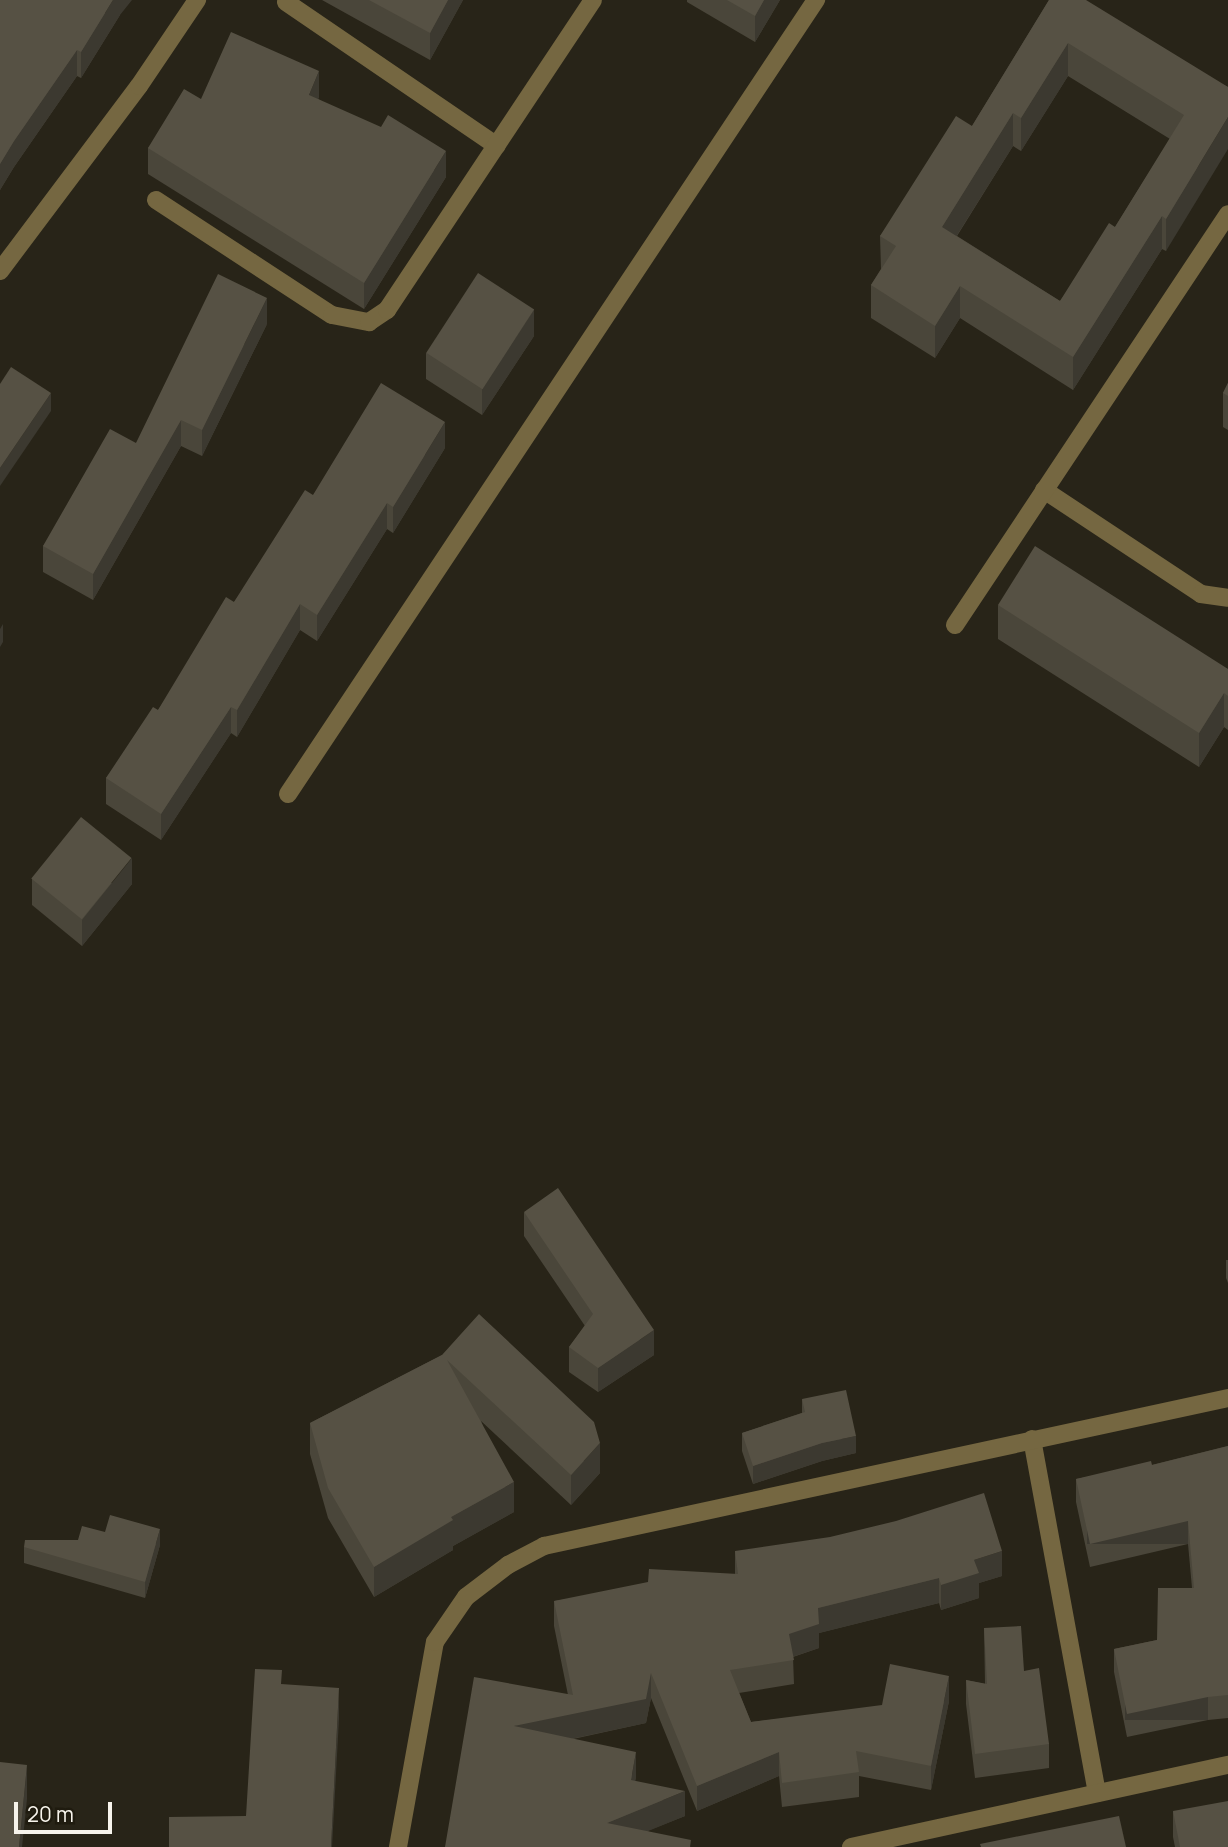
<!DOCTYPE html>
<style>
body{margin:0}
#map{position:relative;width:1228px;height:1847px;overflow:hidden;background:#282418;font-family:Manrope,sans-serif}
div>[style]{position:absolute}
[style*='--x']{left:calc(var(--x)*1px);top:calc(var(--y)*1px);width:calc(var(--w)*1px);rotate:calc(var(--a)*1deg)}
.minor>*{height:18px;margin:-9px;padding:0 9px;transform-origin:9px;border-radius:9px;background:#756741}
.wall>*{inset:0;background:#4a463a}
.shaded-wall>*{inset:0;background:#3c3930;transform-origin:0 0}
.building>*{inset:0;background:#565144;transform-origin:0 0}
span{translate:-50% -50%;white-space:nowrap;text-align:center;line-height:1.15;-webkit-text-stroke:7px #1f1b0f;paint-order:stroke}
.scale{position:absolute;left:14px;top:1802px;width:98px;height:32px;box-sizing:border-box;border:4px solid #f7f4ec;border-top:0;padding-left:9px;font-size:21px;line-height:24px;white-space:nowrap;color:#f7f4ec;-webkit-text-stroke:5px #1f1b0f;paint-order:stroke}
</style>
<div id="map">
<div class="minor">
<i style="--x:286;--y:2;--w:255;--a:34.3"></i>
<i style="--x:156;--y:200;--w:210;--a:33.2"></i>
<i style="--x:332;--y:315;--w:38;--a:11"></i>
<i style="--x:369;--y:322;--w:22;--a:-34"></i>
<i style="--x:387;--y:310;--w:372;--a:-56.4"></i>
<i style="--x:0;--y:271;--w:231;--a:-53.1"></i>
<i style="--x:139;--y:86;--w:104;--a:-56"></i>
<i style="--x:1044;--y:490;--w:188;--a:33.5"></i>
<i style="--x:1201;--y:594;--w:27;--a:8"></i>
<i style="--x:955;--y:625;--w:493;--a:-56.4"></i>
<i style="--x:288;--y:794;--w:954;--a:-56.38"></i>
<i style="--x:1032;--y:1439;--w:360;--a:79.6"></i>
<i style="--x:398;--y:1847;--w:208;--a:-79.8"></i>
<i style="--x:435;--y:1642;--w:55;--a:-55.4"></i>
<i style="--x:466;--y:1597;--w:53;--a:-37.3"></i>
<i style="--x:508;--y:1565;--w:41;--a:-27.8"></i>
<i style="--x:544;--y:1546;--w:700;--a:-12.21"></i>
<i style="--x:851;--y:1847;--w:386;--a:-12.3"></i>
</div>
<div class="wall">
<i style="clip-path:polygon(0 0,120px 15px,81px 78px,77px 76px,14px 167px,0 190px)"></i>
<i style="clip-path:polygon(322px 0,463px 0,430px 60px)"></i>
<i style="clip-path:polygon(687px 0,780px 0,755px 42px,687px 2px)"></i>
<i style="clip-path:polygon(evenodd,1049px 0,1228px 87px,1166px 251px,1162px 249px,1073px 390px,960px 318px,935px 358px,871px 318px,871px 285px,881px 269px,880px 236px,972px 126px,1049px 0,1068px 76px,1170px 139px,1115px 227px,1060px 301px,957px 236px,1013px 146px,1021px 151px,1068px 76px)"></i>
<i style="clip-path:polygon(319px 97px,318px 99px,446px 177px,364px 309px,148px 174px,148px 148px,201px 99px)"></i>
<i style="clip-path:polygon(267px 324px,202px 456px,181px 446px,93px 600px,43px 572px,43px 546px,136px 443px)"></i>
<i style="clip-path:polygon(534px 336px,482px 415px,426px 379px,426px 353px)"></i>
<i style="clip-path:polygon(1228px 383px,1228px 430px,1223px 427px,1223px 393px)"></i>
<i style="clip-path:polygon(445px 448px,393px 533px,387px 529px,317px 641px,300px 630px,237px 737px,231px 733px,161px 840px,106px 804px,106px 778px,158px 710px,234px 602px,313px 495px)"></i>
<i style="clip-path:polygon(998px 605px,1228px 669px,1228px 730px,1224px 727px,1199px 767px,998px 639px)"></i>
<i style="clip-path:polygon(32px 879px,132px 884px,82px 946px,32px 905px)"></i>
<i style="clip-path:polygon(524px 1212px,654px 1355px,598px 1392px,569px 1372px,569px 1347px,585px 1326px,524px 1236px)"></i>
<i style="clip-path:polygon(1226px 1260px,1228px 1260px,1228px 1283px,1226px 1278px)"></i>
<i style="clip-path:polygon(442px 1355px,600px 1473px,571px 1505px,481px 1421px,514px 1512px,453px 1546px,453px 1550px,374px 1597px,328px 1518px,310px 1454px,310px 1423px)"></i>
<i style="clip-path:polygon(802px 1399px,856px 1453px,822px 1461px,753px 1484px,742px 1451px,742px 1433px,802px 1413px)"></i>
<i style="clip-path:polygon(1228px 1446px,1228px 1718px,1208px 1720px,1127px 1737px,1114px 1672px,1114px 1649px,1157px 1640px,1192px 1588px,1188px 1544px,1090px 1567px,1076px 1502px,1076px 1479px,1152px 1465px)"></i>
<i style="clip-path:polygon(105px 1532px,160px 1545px,145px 1598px,24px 1563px,24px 1547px,78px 1540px)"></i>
<i style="clip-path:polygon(735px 1551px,1002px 1576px,979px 1583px,979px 1598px,941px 1610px,939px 1603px,819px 1633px,819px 1648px,793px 1657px,794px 1684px,739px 1693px,751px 1722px,949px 1701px,931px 1790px,859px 1776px,859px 1797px,782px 1807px,779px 1776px,697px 1811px,651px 1698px,646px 1723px,573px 1739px,636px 1777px,635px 1781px,685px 1816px,647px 1831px,691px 1847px,445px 1847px,568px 1695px,554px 1626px,554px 1601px,735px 1574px)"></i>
<i style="clip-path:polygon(984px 1628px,1049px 1744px,1049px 1768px,975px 1778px,966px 1704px,966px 1680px,985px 1684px)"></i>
<i style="clip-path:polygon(1173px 1811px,1228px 1847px,1175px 1847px,1173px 1837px)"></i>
</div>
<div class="shaded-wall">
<i style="clip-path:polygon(113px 0,132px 0,120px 15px,81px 78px,81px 52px)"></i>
<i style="clip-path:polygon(448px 0,463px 0,430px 60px,430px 33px)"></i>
<i style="clip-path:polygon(764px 0,780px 0,755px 42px,755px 16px)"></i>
<i style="clip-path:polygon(1068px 43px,1068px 76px,1021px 151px,1021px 118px)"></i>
<i style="clip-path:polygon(77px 50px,77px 76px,14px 167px,0 190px,0 164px,14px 141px)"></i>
<i style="clip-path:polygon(319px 71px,319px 97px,309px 121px,309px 95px)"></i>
<i style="clip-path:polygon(1013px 113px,1013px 146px,942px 259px,942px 227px)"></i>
<i style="clip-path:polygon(1228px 117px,1228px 149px,1166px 251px,1166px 219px)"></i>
<i style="clip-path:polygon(446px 151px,446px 177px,364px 309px,364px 283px)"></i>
<i style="clip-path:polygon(1162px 216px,1162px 249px,1073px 390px,1073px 357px)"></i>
<i style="clip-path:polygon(960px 286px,960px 318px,935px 358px,935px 326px)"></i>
<i style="clip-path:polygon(267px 298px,267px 324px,202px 456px,202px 430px)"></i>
<i style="clip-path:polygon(534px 309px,534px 336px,482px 415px,482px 389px)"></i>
<i style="clip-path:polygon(51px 393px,51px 411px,0 486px,0 468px)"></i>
<i style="clip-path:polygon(181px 420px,181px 446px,93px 600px,93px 574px)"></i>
<i style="clip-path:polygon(445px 422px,445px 448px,393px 533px,393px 507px)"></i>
<i style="clip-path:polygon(387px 503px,387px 529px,317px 641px,317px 615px)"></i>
<i style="clip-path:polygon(300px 604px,300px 630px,237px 737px,237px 710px)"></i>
<i style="clip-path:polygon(3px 624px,3px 642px,0 647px,0 629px)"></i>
<i style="clip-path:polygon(1224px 693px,1224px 727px,1199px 767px,1199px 733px)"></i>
<i style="clip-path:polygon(231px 707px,231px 733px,161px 840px,161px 814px)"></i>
<i style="clip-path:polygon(132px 858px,132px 884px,82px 946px,82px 920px)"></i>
<i style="clip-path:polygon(654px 1330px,654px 1355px,598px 1392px,598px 1368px)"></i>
<i style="clip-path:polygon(856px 1436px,856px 1453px,822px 1461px,753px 1484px,753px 1466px,822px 1443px)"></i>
<i style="clip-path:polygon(600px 1443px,600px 1473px,571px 1505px,571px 1475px)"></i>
<i style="clip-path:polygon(514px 1482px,514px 1512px,453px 1546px,453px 1550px,374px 1597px,374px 1567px,451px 1517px)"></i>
<i style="left:1188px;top:1521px;width:23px;height:101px;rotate:90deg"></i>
<i style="clip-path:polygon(160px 1529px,160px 1545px,145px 1598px,145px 1582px)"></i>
<i style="clip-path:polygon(1002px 1551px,1002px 1576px,979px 1583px,979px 1598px,941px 1610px,941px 1585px,974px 1560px)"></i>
<i style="clip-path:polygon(939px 1578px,939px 1603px,819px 1633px,819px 1648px,789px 1658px,789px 1634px,818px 1608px)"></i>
<i style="clip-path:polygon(651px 1673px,651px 1698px,646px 1723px,514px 1751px,514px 1726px)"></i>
<i style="clip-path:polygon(949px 1676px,949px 1701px,931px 1790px,931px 1766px)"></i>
<i style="clip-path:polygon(339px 1688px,339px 1719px,332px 1847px,331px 1847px)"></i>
<i style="left:1208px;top:1697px;width:23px;height:83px;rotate:90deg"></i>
<i style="clip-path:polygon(636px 1752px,636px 1777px,631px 1805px,631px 1780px)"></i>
<i style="clip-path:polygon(779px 1752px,779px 1776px,697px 1811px,697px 1786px)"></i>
<i style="clip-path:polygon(27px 1765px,27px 1799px,22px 1847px,19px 1847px)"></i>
<i style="clip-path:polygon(685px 1791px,685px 1816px,609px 1847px,607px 1823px)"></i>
</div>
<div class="building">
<i style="clip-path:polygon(0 0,113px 0,81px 52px,77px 50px,14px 141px,0 164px)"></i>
<i style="clip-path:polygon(369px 0,448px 0,430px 33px)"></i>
<i style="clip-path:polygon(727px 0,764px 0,755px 16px)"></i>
<i style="clip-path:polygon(evenodd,1049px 0,1086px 0,1228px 87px,1228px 117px,1166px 219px,1162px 216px,1073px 357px,960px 286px,935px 326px,871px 285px,896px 246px,880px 236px,956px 116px,972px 126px,1049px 0,1068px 43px,1184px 115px,1115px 227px,1109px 223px,1060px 301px,942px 227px,1013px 113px,1021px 118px,1068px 43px)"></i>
<i style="clip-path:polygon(231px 32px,319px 71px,309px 95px,381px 127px,388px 115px,446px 151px,364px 283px,148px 148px,184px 89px,201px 99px)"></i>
<i style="left:478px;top:273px;width:67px;height:95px;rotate:33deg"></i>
<i style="clip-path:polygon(218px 274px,267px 298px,202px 430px,181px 420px,93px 574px,43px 546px,110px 429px,136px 443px)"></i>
<i style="clip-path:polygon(11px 367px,51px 393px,0 468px,0 384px)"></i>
<i style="clip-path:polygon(381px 383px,445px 422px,393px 507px,387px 503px,317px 615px,300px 604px,237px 710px,231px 707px,161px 814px,106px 778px,153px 707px,158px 710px,226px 597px,234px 602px,305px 490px,313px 495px)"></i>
<i style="clip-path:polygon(1228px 383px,1228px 396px,1223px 393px)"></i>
<i style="clip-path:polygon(1035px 546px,1228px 669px,1228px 696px,1224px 693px,1199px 733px,998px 605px)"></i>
<i style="left:81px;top:817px;width:65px;height:79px;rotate:39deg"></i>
<i style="clip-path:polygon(558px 1188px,654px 1330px,598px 1368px,569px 1347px,593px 1314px,524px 1212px)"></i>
<i style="clip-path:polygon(479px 1314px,594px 1422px,600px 1443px,571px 1475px,447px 1360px,514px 1482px,451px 1517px,453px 1520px,374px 1567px,328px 1488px,310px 1423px,442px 1355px)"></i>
<i style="clip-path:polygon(846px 1390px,856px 1436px,822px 1443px,753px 1466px,742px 1433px,805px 1412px,802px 1399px)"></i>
<i style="clip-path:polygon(1228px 1446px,1228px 1695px,1208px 1697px,1127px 1714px,1114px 1649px,1157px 1640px,1158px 1588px,1194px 1588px,1188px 1521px,1090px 1544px,1076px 1479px,1151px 1461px,1152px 1465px)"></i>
<i style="clip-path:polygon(984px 1493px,1002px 1551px,974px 1560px,979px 1573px,941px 1585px,939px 1578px,818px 1608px,819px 1624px,789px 1634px,794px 1660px,730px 1670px,751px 1722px,882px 1705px,890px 1664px,949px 1676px,931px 1766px,856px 1751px,859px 1772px,782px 1783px,779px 1752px,697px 1786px,651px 1673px,646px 1699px,514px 1726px,636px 1752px,631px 1780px,685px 1791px,607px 1823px,691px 1840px,690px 1847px,445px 1847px,474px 1677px,573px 1695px,554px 1601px,648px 1582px,649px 1569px,738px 1574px,735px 1551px,830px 1537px,896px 1521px)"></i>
<i style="clip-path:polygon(110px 1515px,160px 1529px,145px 1582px,24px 1547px,25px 1540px,78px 1540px,82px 1526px,105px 1532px)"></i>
<i style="clip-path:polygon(1021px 1626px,1024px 1671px,1039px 1668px,1049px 1744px,975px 1754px,966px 1680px,987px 1684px,984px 1628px)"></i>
<i style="clip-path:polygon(255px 1669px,282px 1670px,281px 1684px,339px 1688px,331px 1847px,169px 1847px,169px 1817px,246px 1816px)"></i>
<i style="clip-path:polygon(0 1762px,27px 1765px,19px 1847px,0 1847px)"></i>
<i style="clip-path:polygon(1228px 1801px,1228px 1847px,1180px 1847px,1173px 1811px)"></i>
<i style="clip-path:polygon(1119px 1816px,1126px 1847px,981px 1847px,980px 1844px)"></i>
</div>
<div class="scale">20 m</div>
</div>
